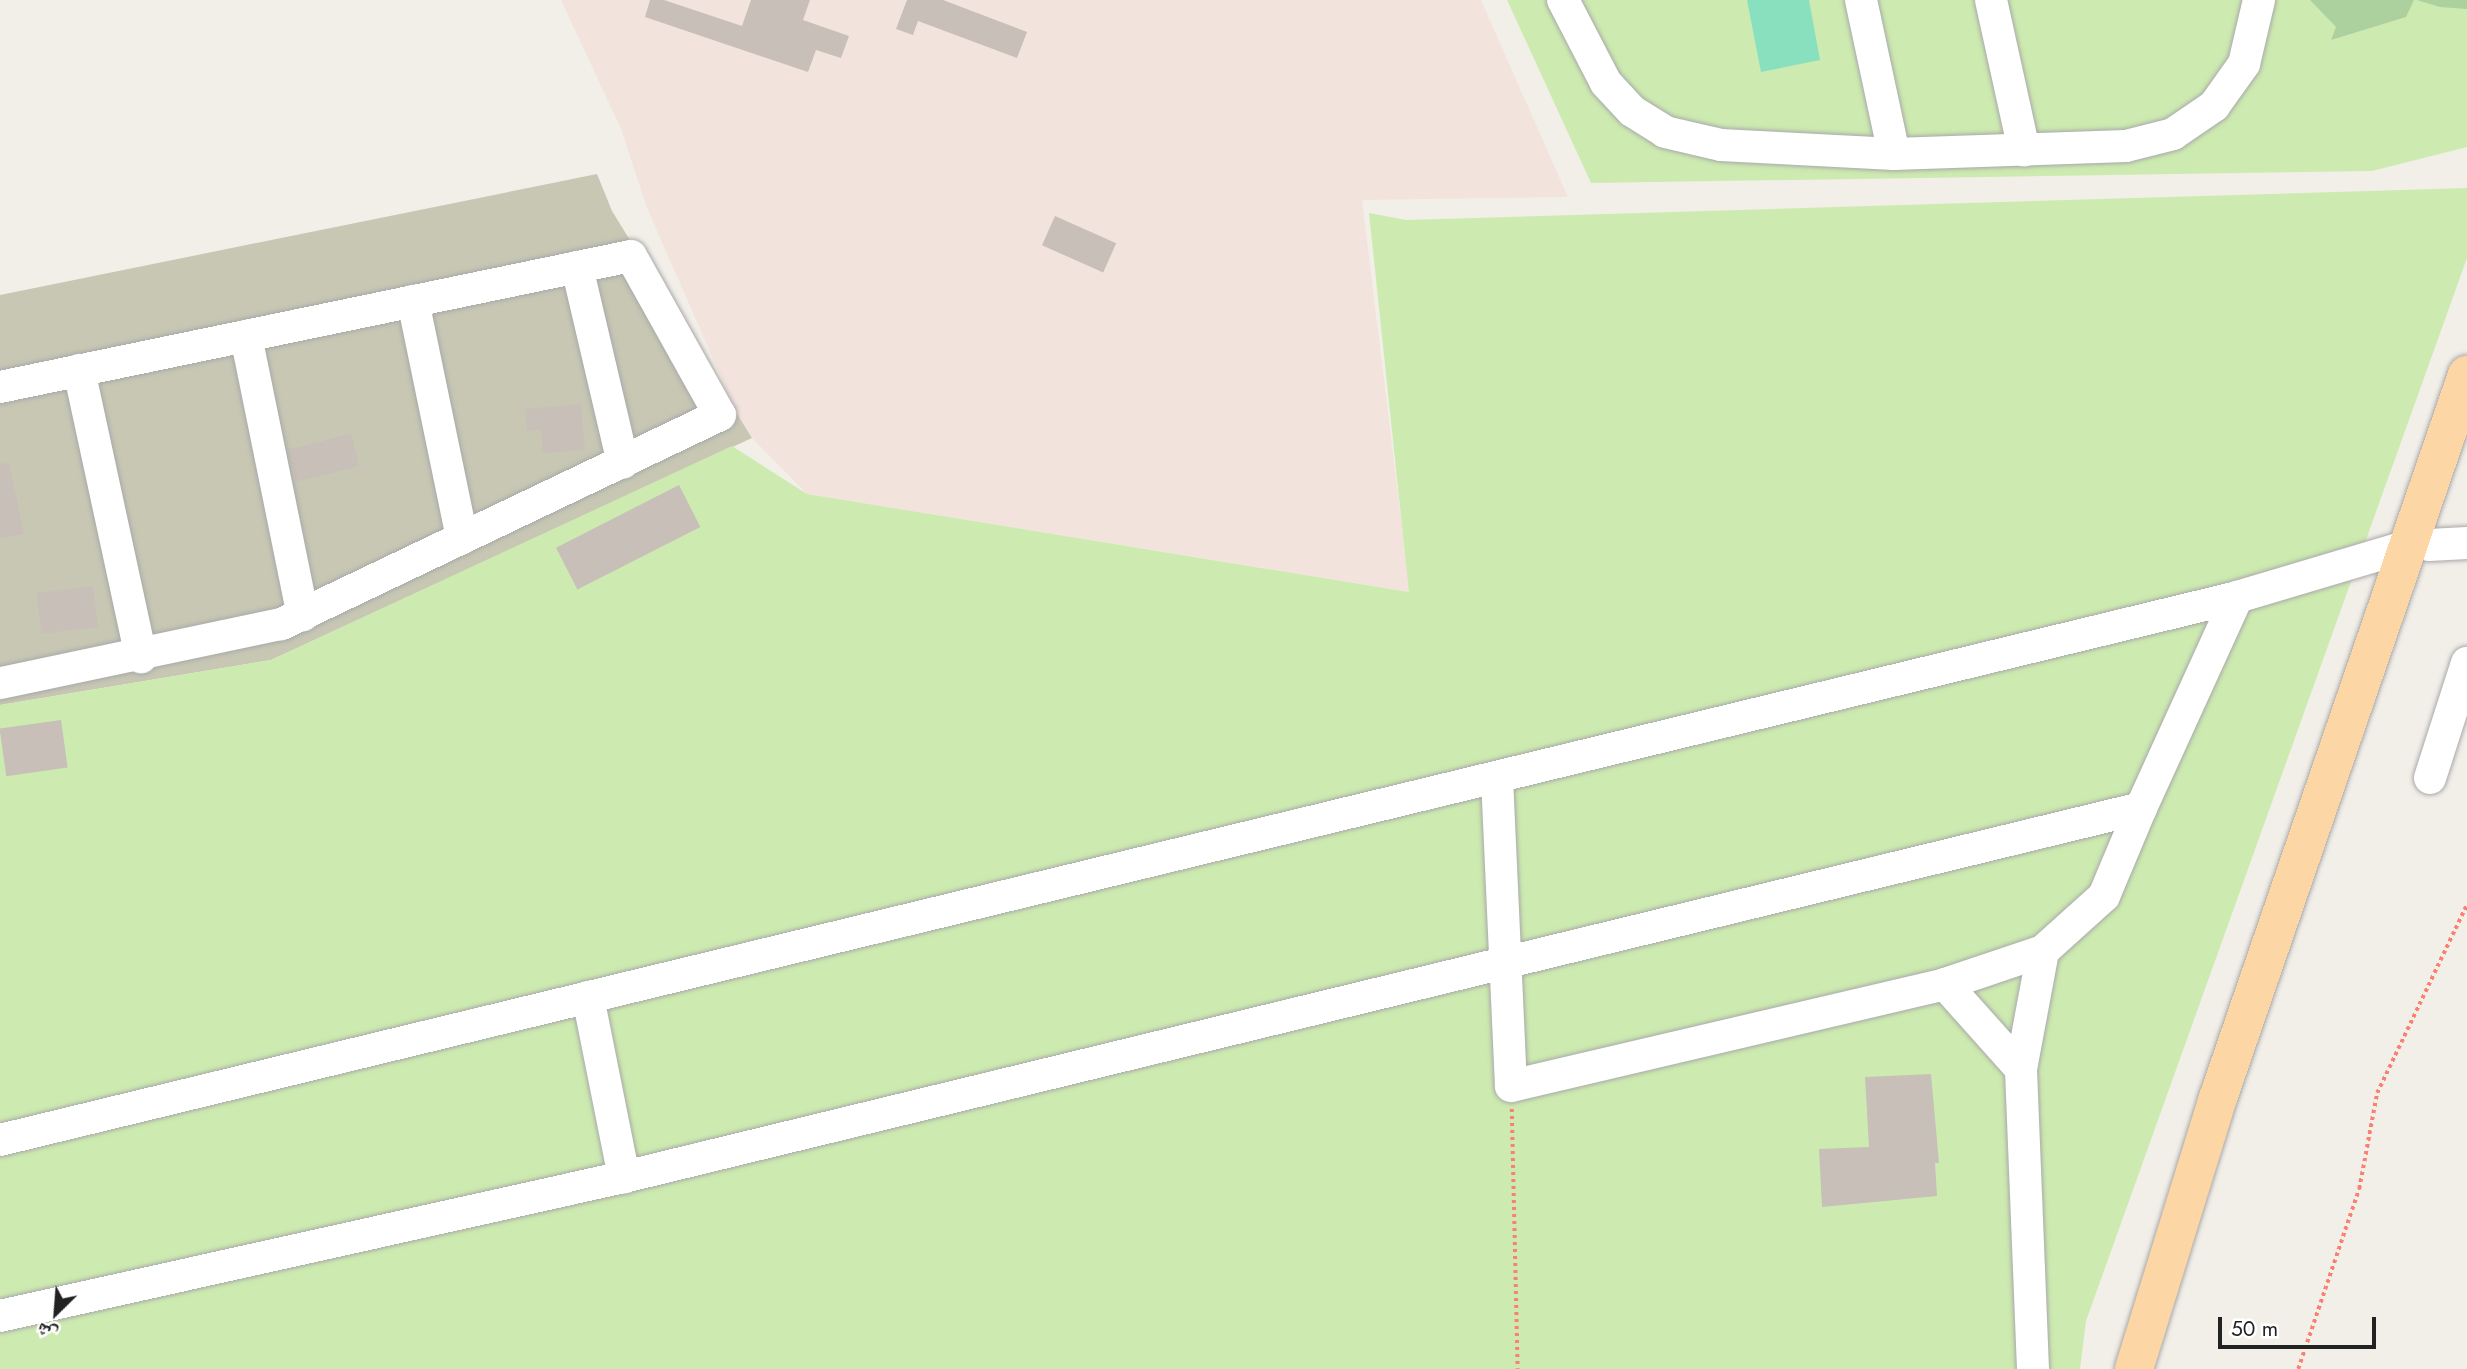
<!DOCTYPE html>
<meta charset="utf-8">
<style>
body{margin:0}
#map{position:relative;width:2467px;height:1369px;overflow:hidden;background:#f2efe9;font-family:Jost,"Noto Naskh Arabic",sans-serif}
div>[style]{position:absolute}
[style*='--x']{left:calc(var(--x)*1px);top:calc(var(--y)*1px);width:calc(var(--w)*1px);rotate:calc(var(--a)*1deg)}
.military>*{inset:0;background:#f3e3dd}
.construction>*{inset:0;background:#c7c7b4}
.grass>*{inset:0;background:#cdebb0}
.forest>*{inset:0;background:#add19e}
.pitch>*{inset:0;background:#88e0be}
.building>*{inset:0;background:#c7bfb8;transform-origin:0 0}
.path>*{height:3.5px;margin-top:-1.75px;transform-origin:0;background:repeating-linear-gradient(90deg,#fa8072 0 3.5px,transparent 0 7px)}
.roads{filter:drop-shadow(0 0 2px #a9a9a9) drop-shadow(0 0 2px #a9a9a9)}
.minor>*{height:32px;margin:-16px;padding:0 16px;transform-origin:16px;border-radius:16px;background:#fff}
.major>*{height:38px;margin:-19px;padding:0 19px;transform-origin:19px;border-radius:19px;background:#fcd6a4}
span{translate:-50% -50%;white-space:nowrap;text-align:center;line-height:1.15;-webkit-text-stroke:7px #fff;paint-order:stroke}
.north{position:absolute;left:21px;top:1278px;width:70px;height:70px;-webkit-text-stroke:5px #fff;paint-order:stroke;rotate:205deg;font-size:19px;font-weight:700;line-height:28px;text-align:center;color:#222}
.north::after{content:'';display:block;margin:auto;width:24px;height:32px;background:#222;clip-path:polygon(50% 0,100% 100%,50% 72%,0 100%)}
.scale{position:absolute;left:2218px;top:1317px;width:158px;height:32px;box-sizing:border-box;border:4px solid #222;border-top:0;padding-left:9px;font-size:21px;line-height:24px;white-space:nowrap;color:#222;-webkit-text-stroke:5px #fff;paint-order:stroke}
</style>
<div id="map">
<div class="military">
<i style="clip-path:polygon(561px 0,1481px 0,1568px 197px,1362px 200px,1410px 592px,807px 494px,752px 438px,738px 416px,647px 208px,621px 129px)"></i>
</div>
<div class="construction">
<i style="clip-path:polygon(597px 174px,612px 211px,752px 438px,271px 660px,0 705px,0 295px)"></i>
</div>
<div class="grass">
<i style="clip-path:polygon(1507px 0,2467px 0,2467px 147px,2372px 171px,1591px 183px)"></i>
<i style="clip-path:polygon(2467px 188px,2467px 258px,2086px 1321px,2080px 1369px,0 1369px,0 705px,271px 660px,732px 446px,807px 494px,1409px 592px,1369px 213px,1406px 220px)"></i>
</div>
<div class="forest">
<i style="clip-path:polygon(2310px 0,2414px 0,2406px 17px,2331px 40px,2336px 27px)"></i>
<i style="clip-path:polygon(2417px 0,2467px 0,2467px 9px,2440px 7px)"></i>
</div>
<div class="pitch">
<i style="clip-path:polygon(1747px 0,1809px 0,1820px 60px,1761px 72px)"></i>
</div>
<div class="building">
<i style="clip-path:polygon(650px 0,664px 0,742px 26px,751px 0,810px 0,803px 20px,849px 36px,841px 58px,816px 50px,808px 72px,645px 17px)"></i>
<i style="clip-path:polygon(907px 0,943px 0,1027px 32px,1017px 58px,918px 21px,913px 35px,896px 29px)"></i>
<i style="left:1055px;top:216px;width:67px;height:32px;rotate:24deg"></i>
<i style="clip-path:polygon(581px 404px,585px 450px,543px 453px,541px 430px,527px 431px,525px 409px)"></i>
<i style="left:351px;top:434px;width:33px;height:65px;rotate:76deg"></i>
<i style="clip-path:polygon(9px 463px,24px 534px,0 538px,0 464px)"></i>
<i style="left:679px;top:485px;width:47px;height:138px;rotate:63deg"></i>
<i style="left:93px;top:586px;width:41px;height:57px;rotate:83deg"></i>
<i style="left:61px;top:720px;width:48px;height:62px;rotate:82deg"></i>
<i style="clip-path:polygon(1931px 1074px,1939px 1163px,1935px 1163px,1937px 1196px,1822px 1207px,1819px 1149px,1869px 1147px,1865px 1077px)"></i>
</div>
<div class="path">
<i style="--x:1512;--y:1109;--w:260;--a:88.7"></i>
<i style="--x:2298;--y:1369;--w:190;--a:-71.3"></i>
<i style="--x:2359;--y:1189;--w:98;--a:-79.4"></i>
<i style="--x:2377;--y:1093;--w:209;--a:-64.5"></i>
</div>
<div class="roads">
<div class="minor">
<i style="--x:1563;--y:0;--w:93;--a:62.6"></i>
<i style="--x:1606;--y:83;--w:38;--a:47"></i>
<i style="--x:1632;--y:111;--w:39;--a:32"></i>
<i style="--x:1665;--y:132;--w:57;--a:13.1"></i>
<i style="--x:1721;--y:145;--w:173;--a:3"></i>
<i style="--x:1894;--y:154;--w:232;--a:-2"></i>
<i style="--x:2126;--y:146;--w:49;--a:-14.3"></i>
<i style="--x:2173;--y:134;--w:50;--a:-34.3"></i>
<i style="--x:2214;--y:106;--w:52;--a:-54.5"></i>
<i style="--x:2244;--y:64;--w:66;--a:-76.8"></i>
<i style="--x:1861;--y:0;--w:157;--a:77.9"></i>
<i style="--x:1991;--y:0;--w:154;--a:77.6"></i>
<i style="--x:577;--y:267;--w:201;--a:76.8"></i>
<i style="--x:413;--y:301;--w:242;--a:78.3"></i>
<i style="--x:246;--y:336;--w:285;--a:78.5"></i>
<i style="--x:79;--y:370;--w:294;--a:77.8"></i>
<i style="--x:0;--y:387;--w:644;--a:-11.73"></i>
<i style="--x:631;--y:256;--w:182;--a:60.8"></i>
<i style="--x:720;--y:415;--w:486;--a:154.5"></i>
<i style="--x:281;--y:624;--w:287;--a:168.1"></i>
<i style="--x:2429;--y:545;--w:38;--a:-3"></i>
<i style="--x:1497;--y:778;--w:308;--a:87.4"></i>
<i style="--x:1511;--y:1086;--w:446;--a:-13.2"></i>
<i style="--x:1945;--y:984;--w:103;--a:-18.6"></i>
<i style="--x:2043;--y:951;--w:82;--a:-42"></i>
<i style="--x:2104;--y:896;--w:95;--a:-67.2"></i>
<i style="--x:2430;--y:778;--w:121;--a:-72.2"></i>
<i style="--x:1945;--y:984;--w:114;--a:48.2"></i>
<i style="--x:588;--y:997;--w:184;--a:78.7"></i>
<i style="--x:0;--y:1140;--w:2302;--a:-13.64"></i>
<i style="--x:2237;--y:597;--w:178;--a:-16.6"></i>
<i style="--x:0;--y:1316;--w:639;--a:-12.56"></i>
<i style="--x:624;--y:1177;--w:1561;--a:-13.67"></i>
<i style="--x:2141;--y:808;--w:232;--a:-65.5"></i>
<i style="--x:2033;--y:1369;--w:300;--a:-92.3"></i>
<i style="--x:2021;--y:1069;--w:120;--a:-79.4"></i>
</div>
<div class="major">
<i style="--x:2134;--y:1369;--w:284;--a:-72.8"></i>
<i style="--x:2218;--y:1098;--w:765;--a:-71"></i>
</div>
</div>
<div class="north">ش</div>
<div class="scale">50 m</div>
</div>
